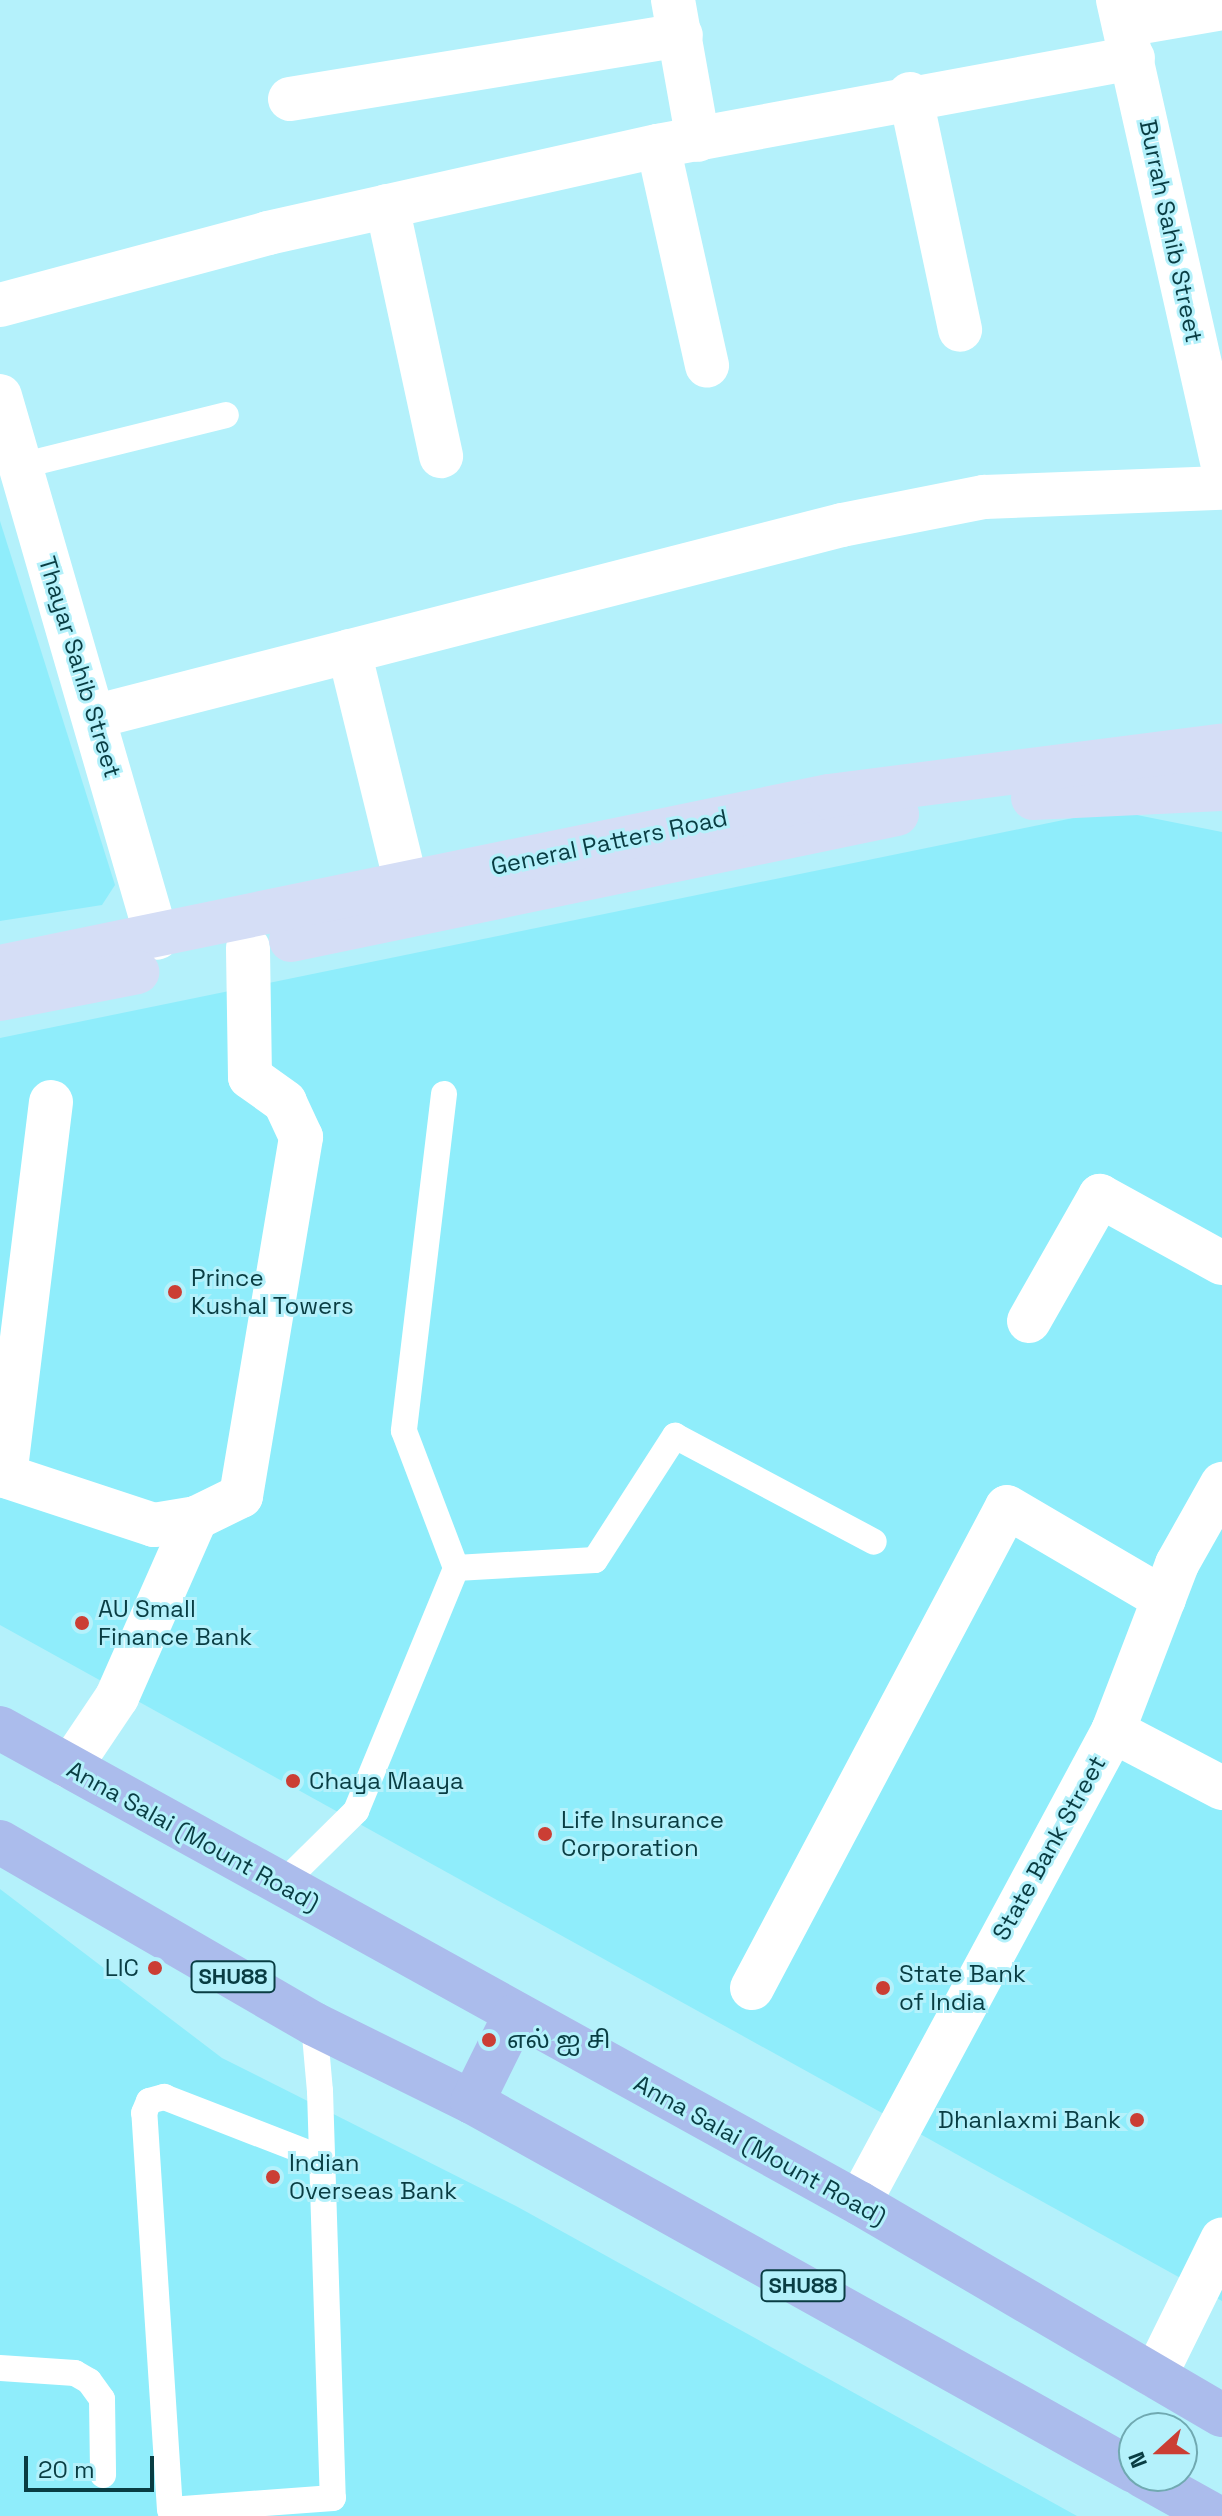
<!DOCTYPE html>
<meta charset="utf-8">
<style>
body{margin:0}
#map{position:relative;width:1222px;height:2516px;overflow:hidden;background:#b4f1fb;font-family:"Space Grotesk","Noto Sans Tamil",sans-serif}
div>[style]{position:absolute}
[style*='--x']{left:calc(var(--x)*1px);top:calc(var(--y)*1px);width:calc(var(--w)*1px);rotate:calc(var(--a)*1deg)}
.built>*{inset:0;background:#8fedfb}
.service>*{height:26px;margin:-13px;padding:0 13px;transform-origin:13px;border-radius:13px;background:#fff}
.minor>*{height:44px;margin:-22px;padding:0 22px;transform-origin:22px;border-radius:22px;background:#fff}
.secondary>*{height:44px;margin:-22px;padding:0 22px;transform-origin:22px;border-radius:22px;background:#d5def6}
.primary>*{height:44px;margin:-22px;padding:0 22px;transform-origin:22px;border-radius:22px;background:#abbcec}
.dots>*{width:22px;height:22px;translate:-50% -50%;box-sizing:border-box;border:4px solid #b4f1fb;border-radius:50%}
span{translate:-50% -50%;white-space:nowrap;text-align:center;line-height:1.15;-webkit-text-stroke:6px #b4f1fb;paint-order:stroke}
.shield-label span{padding:2px 6px;background:#b4f1fb;border:2px solid;border-radius:6px;-webkit-text-stroke-width:0}
.shield-label{font-size:22px;color:#093d43;font-weight:700}
.street-label{font-size:24px;color:#093d43}
.poi-label{font-size:24px;color:#093d43}
.left{translate:0 -50%;text-align:left}
.right{translate:-100% -50%;text-align:right}
.north{position:absolute;left:1118px;top:2412px;width:80px;height:80px;box-sizing:border-box;background:#b4f1fb;border:2px solid #70a9b1;border-radius:50%;rotate:249deg;font-size:22px;font-weight:700;line-height:32px;text-align:center;color:#093d43}
.north::after{content:'';display:block;margin:auto;width:28px;height:36px;background:#cb3e34;clip-path:polygon(50% 0,100% 100%,50% 72%,0 100%)}
.scale{position:absolute;left:24px;top:2456px;width:130px;height:36px;box-sizing:border-box;border:4px solid #093d43;border-top:0;padding-left:10px;font-size:24px;line-height:28px;white-space:nowrap;color:#093d43;-webkit-text-stroke:6px #b4f1fb;paint-order:stroke}
</style>
<div id="map">
<div class="built">
<i style="clip-path:polygon(0 521px,115px 885px,102px 905px,0 921px)"></i>
<i style="clip-path:polygon(1112px 810px,1222px 832px,1222px 2301px,0 1625px,0 1038px)"></i>
<i style="clip-path:polygon(0 1889px,222px 2058px,516px 2206px,1077px 2516px,0 2516px)"></i>
</div>
<div class="service">
<i style="--x:20;--y:466;--w:212;--a:-13.9"></i>
<i style="--x:444;--y:1094;--w:339;--a:96.8"></i>
<i style="--x:404;--y:1431;--w:147;--a:69.2"></i>
<i style="--x:280;--y:1886;--w:107;--a:-44.6"></i>
<i style="--x:356;--y:1811;--w:263;--a:-67.6"></i>
<i style="--x:456;--y:1568;--w:139;--a:-3.3"></i>
<i style="--x:595;--y:1560;--w:148;--a:-57.2"></i>
<i style="--x:675;--y:1436;--w:225;--a:28"></i>
<i style="--x:314;--y:2024;--w:67;--a:84.9"></i>
<i style="--x:320;--y:2091;--w:407;--a:88.2"></i>
<i style="--x:333;--y:2498;--w:163;--a:175.8"></i>
<i style="--x:170;--y:2510;--w:398;--a:-93.7"></i>
<i style="--x:144;--y:2113;--w:13;--a:-67"></i>
<i style="--x:149;--y:2101;--w:16;--a:-15"></i>
<i style="--x:164;--y:2097;--w:168;--a:21.2"></i>
<i style="--x:0;--y:2368;--w:75;--a:3.8"></i>
<i style="--x:75;--y:2373;--w:16;--a:30"></i>
<i style="--x:89;--y:2381;--w:22;--a:54"></i>
<i style="--x:102;--y:2399;--w:76;--a:89.2"></i>
</div>
<div class="minor">
<i style="--x:673;--y:0;--w:142;--a:79.9"></i>
<i style="--x:1118;--y:0;--w:474;--a:77.3"></i>
<i style="--x:1124;--y:25;--w:99;--a:-9.8"></i>
<i style="--x:910;--y:94;--w:241;--a:78"></i>
<i style="--x:290;--y:99;--w:396;--a:-9.3"></i>
<i style="--x:658;--y:146;--w:225;--a:77.4"></i>
<i style="--x:387;--y:206;--w:256;--a:77.8"></i>
<i style="--x:0;--y:305;--w:278;--a:-15"></i>
<i style="--x:268;--y:233;--w:400;--a:-12.6"></i>
<i style="--x:658;--y:146;--w:483;--a:-10.5"></i>
<i style="--x:0;--y:396;--w:564;--a:73.85"></i>
<i style="--x:349;--y:651;--w:239;--a:76.2"></i>
<i style="--x:97;--y:716;--w:769;--a:-14.38"></i>
<i style="--x:842;--y:525;--w:145;--a:-11.2"></i>
<i style="--x:984;--y:497;--w:238;--a:-2.2"></i>
<i style="--x:51;--y:1102;--w:377;--a:97"></i>
<i style="--x:5;--y:1476;--w:157;--a:18.2"></i>
<i style="--x:154;--y:1525;--w:43;--a:-9.5"></i>
<i style="--x:196;--y:1518;--w:50;--a:-26.1"></i>
<i style="--x:241;--y:1496;--w:364;--a:-80.5"></i>
<i style="--x:301;--y:1137;--w:38;--a:-115"></i>
<i style="--x:285;--y:1102;--w:43;--a:-144.5"></i>
<i style="--x:250;--y:1077;--w:129;--a:-90.9"></i>
<i style="--x:1029;--y:1321;--w:144;--a:-60.4"></i>
<i style="--x:1100;--y:1196;--w:139;--a:28.8"></i>
<i style="--x:1113;--y:1731;--w:123;--a:27.6"></i>
<i style="--x:70;--y:1767;--w:84;--a:-56.1"></i>
<i style="--x:117;--y:1697;--w:196;--a:-66.2"></i>
<i style="--x:752;--y:1988;--w:544;--a:-62.07"></i>
<i style="--x:1007;--y:1507;--w:182;--a:30.4"></i>
<i style="--x:859;--y:2203;--w:536;--a:-61.71"></i>
<i style="--x:1113;--y:1731;--w:179;--a:-69"></i>
<i style="--x:1177;--y:1564;--w:92;--a:-60.6"></i>
<i style="--x:1155;--y:2376;--w:152;--a:-63.8"></i>
</div>
<div class="secondary">
<i style="--x:1033;--y:798;--w:189;--a:-2.7"></i>
<i style="--x:291;--y:940;--w:619;--a:-11.75"></i>
<i style="--x:0;--y:967;--w:846;--a:-11.66"></i>
<i style="--x:829;--y:796;--w:396;--a:-7.3"></i>
<i style="--x:0;--y:999;--w:140;--a:-11.1"></i>
</div>
<div class="primary">
<i style="--x:0;--y:1728;--w:982;--a:28.94"></i>
<i style="--x:859;--y:2203;--w:420;--a:30.3"></i>
<i style="--x:0;--y:1842;--w:363;--a:30.1"></i>
<i style="--x:314;--y:2024;--w:176;--a:26.3"></i>
<i style="--x:472;--y:2102;--w:758;--a:29.14"></i>
<i style="--x:472;--y:2102;--w:97;--a:-63.7"></i>
<i style="--x:1143;--y:2476;--w:82;--a:29.1"></i>
</div>
<div class="dots">
<i style="left:175px;top:1292px;background:#cb3e34"></i>
<i style="left:82px;top:1623px;background:#cb3e34"></i>
<i style="left:293px;top:1781px;background:#cb3e34"></i>
<i style="left:545px;top:1834px;background:#cb3e34"></i>
<i style="left:155px;top:1968px;background:#cb3e34"></i>
<i style="left:883px;top:1988px;background:#cb3e34"></i>
<i style="left:489px;top:2040px;background:#cb3e34"></i>
<i style="left:1137px;top:2120px;background:#cb3e34"></i>
<i style="left:273px;top:2177px;background:#cb3e34"></i>
</div>
<div class="shield-label">
<span style="left:233px;top:1977px">SHU88</span>
<span style="left:803px;top:2286px">SHU88</span>
</div>
<div class="street-label">
<span style="left:1171px;top:231px;rotate:78deg">Burrah Sahib Street</span>
<span style="left:80px;top:667px;rotate:73deg">Thayar Sahib Street</span>
<span style="left:609px;top:842px;rotate:-12deg">General Patters Road</span>
<span style="left:193px;top:1836px;rotate:29deg">Anna Salai (Mount Road)</span>
<span style="left:1049px;top:1848px;rotate:-61deg">State Bank Street</span>
<span style="left:760px;top:2150px;rotate:29deg">Anna Salai (Mount Road)</span>
</div>
<div class="poi-label">
<span class="left" style="left:191px;top:1292px">Prince<br>Kushal Towers</span>
<span class="left" style="left:98px;top:1623px">AU Small<br>Finance Bank</span>
<span class="left" style="left:309px;top:1781px">Chaya Maaya</span>
<span class="left" style="left:561px;top:1834px">Life Insurance<br>Corporation</span>
<span class="right" style="left:139px;top:1968px">LIC</span>
<span class="left" style="left:899px;top:1988px">State Bank<br>of India</span>
<span class="left" style="left:507px;top:2040px">எல் ஐ சி</span>
<span class="right" style="left:1121px;top:2120px">Dhanlaxmi Bank</span>
<span class="left" style="left:289px;top:2177px">Indian<br>Overseas Bank</span>
</div>
<div class="north">N</div>
<div class="scale">20 m</div>
</div>
